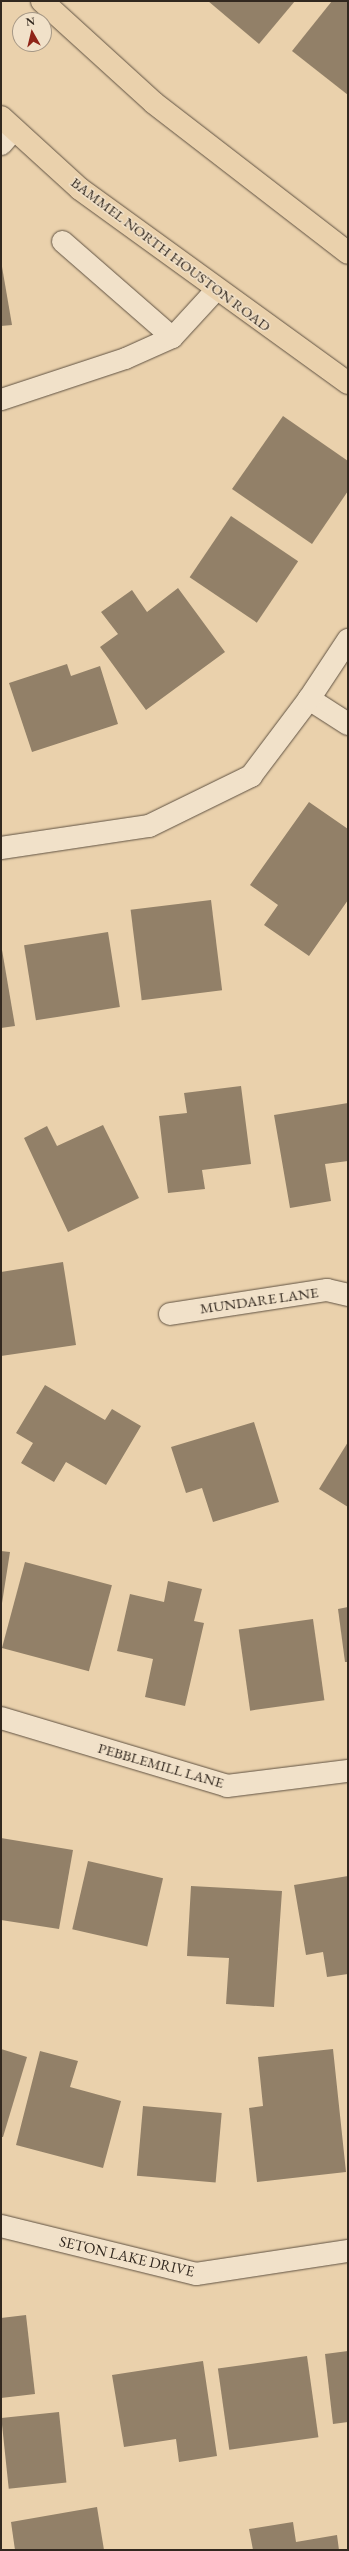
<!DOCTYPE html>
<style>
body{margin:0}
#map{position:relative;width:349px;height:2551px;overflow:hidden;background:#ead1ac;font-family:"EB Garamond",serif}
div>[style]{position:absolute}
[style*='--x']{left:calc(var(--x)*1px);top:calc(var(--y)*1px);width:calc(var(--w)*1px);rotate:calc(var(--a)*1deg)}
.building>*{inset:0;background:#928068;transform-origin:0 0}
.roads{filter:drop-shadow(0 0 1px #605242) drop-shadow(0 0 1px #605242)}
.lane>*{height:21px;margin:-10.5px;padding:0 10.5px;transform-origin:10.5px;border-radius:10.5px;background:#f1e1c9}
.street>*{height:22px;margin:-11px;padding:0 11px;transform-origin:11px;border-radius:11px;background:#f1e1c9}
.primary>*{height:22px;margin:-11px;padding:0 11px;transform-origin:11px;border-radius:11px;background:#ead1ac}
span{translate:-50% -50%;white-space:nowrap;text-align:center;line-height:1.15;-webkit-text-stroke:3px #f1e1c9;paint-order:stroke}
.street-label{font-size:15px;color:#32281f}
.frame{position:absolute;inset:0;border:2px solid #32281f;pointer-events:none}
.north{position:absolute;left:12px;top:12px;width:40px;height:40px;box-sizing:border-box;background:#f1e1c9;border:1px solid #a59785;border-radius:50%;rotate:352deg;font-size:11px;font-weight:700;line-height:16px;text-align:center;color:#32281f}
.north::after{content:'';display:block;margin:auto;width:14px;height:18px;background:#8f2418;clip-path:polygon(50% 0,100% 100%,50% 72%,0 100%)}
</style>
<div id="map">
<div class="building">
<i style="clip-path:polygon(208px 1px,295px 1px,259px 44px)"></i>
<i style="clip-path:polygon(332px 1px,348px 1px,348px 95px,292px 51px)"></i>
<i style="clip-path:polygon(1px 261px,12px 325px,1px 326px)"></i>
<i style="clip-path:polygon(283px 416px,348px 461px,348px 491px,312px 544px,232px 489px)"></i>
<i style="left:231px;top:516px;width:81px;height:74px;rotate:34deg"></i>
<i style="clip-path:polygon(178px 588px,225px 652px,146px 710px,100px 647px,118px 634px,101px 612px,132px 590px,147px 612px)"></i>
<i style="clip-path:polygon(67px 664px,71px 676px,100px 666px,118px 724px,32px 752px,9px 683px)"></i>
<i style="clip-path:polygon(309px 802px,348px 829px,348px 900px,309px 956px,264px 925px,278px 905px,250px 885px)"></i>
<i style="left:211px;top:900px;width:91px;height:81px;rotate:83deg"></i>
<i style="left:108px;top:932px;width:76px;height:85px;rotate:81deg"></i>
<i style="clip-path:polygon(1px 944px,15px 1026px,1px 1028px)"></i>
<i style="clip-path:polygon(241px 1086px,251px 1164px,202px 1170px,205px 1189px,168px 1193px,159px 1116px,187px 1113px,184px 1093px)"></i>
<i style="clip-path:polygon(348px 1103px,348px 1161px,325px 1164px,331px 1201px,290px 1208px,274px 1115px)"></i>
<i style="clip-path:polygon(103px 1125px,139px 1198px,68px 1232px,24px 1138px,47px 1126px,57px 1146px)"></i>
<i style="clip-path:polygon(63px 1262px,76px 1345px,1px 1356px,1px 1272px)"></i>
<i style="clip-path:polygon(45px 1385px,105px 1420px,112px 1409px,141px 1426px,106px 1485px,66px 1462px,54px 1482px,21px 1463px,33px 1443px,16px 1433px)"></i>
<i style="clip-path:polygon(254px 1422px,279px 1502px,213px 1522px,202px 1488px,186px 1493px,171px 1447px)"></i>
<i style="clip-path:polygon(348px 1442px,348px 1507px,319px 1489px)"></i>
<i style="clip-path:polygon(1px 1551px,10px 1552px,2px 1603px,1px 1603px)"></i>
<i style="left:25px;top:1562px;width:90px;height:89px;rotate:15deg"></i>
<i style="clip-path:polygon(168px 1581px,202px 1589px,194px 1621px,204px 1623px,185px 1706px,145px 1697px,153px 1659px,117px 1651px,130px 1594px,164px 1602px)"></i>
<i style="clip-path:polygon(348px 1607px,348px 1662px,345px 1662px,338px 1609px)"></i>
<i style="left:313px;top:1619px;width:82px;height:75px;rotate:82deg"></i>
<i style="clip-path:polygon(1px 1838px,73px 1850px,59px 1929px,1px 1920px)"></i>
<i style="left:88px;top:1861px;width:77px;height:70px;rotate:13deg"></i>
<i style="clip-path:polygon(348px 1876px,348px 1974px,327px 1977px,323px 1952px,306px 1955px,294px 1885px)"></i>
<i style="clip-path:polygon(191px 1886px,282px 1891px,274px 2007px,226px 2004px,229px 1958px,187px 1956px)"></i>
<i style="clip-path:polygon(1px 2049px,27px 2057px,3px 2137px,1px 2137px)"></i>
<i style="clip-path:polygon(333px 2049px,346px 2172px,257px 2182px,249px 2108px,263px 2106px,258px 2057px)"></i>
<i style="clip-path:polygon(40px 2051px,78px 2061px,70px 2087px,121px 2101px,103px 2168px,16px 2145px)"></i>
<i style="left:143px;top:2106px;width:79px;height:70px;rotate:5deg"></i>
<i style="clip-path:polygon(26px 2315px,35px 2394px,1px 2398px,1px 2318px)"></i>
<i style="clip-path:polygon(348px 2351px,348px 2422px,333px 2424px,325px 2354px)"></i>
<i style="left:307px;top:2356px;width:82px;height:90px;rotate:82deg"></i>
<i style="clip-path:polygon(203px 2361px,217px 2456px,179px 2462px,176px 2439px,124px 2447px,112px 2375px)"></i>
<i style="left:59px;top:2412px;width:71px;height:58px;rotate:84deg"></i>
<i style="clip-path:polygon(97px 2507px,104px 2550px,15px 2550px,11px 2522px)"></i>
<i style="clip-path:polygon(293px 2522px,296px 2542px,337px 2535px,339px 2550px,253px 2550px,249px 2529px)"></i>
</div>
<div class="roads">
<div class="lane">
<i style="--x:1;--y:144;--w:20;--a:-49"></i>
<i style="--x:62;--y:241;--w:146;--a:41.1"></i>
<i style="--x:1;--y:399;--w:131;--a:-18.3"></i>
<i style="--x:125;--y:358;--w:51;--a:-24.1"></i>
<i style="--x:172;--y:337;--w:65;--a:-47.5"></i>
</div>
<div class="street">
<i style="--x:309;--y:699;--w:46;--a:32.7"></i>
<i style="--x:1;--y:848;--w:150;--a:-8.5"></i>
<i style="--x:149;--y:826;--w:114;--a:-26.1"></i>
<i style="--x:251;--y:776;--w:96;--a:-53"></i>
<i style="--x:309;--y:699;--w:71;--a:-56.5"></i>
<i style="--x:170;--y:1314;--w:159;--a:-8.7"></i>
<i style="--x:327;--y:1290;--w:22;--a:13"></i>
<i style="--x:1;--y:1718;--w:236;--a:16.7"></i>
<i style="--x:227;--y:1786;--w:122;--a:-7.1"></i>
<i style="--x:1;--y:2226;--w:201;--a:13.8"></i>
<i style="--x:196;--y:2274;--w:154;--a:-8.6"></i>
</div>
<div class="primary">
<i style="--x:42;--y:1;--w:151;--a:42.3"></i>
<i style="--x:154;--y:103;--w:245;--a:37.7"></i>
<i style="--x:1;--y:117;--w:107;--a:42.3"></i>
<i style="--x:80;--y:189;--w:331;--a:35.9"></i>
</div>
</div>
<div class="street-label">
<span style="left:171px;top:254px;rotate:37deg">BAMMEL NORTH HOUSTON ROAD</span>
<span style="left:259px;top:1300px;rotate:-8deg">MUNDARE LANE</span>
<span style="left:161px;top:1765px;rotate:16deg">PEBBLEMILL LANE</span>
<span style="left:127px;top:2256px;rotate:13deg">SETON LAKE DRIVE</span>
</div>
<div class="frame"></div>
<div class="north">N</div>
</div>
